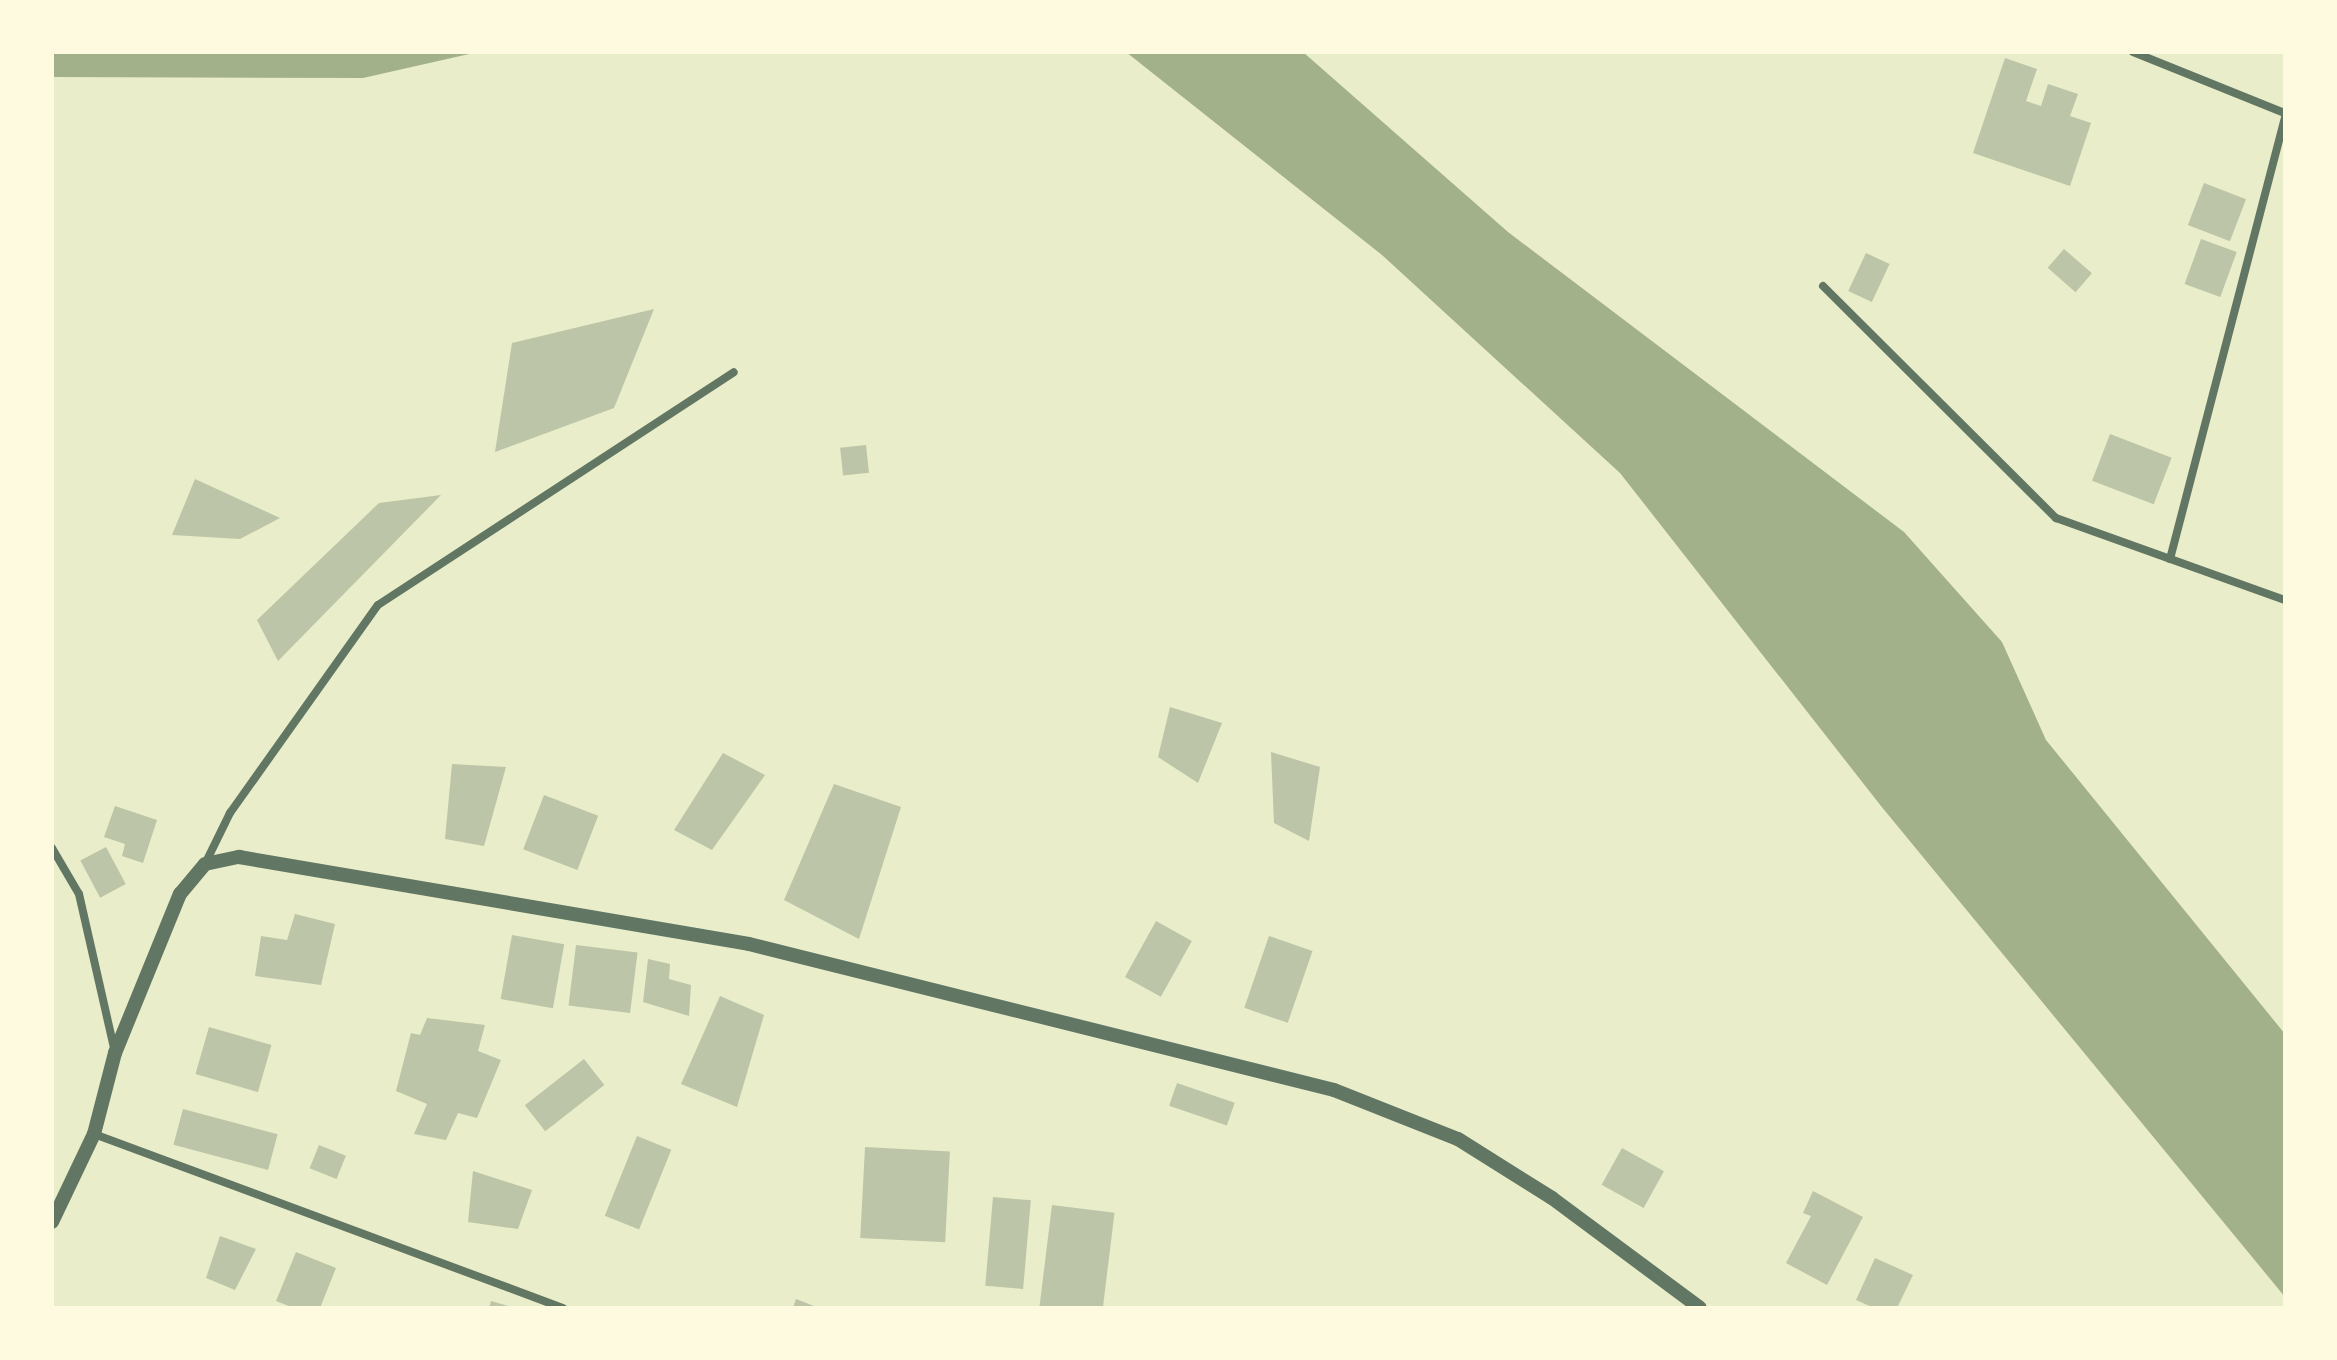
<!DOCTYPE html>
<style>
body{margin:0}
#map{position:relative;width:2337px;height:1360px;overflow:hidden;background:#e9edc9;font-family:"IBM Plex Sans",sans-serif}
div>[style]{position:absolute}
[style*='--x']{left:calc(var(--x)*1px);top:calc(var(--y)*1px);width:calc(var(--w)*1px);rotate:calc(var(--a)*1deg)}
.water>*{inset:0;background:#a3b18a}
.building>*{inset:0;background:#bcc5a7;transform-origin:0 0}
.minor>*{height:8px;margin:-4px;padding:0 4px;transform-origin:4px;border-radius:4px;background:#617663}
.tertiary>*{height:14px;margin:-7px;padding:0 7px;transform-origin:7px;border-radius:7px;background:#617663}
span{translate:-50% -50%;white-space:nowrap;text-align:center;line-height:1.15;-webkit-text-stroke:6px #fefae0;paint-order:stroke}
.frame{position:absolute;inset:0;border:54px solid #fefae0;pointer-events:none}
</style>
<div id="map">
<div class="water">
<i style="clip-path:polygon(52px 52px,478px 52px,363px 78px,52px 77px)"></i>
<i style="clip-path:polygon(1126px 52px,1303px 52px,1508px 232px,1904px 532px,2002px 642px,2046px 740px,2285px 1034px,2285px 1297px,1881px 806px,1620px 473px,1382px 255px)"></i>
</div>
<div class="building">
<i style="clip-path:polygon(2005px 58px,2037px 69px,2026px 101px,2041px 106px,2048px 84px,2078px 94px,2070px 116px,2091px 123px,2070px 186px,1973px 153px)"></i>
<i style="left:2204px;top:183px;width:45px;height:45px;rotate:21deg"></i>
<i style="left:2201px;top:239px;width:38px;height:48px;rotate:20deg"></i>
<i style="left:2064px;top:249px;width:37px;height:25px;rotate:41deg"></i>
<i style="left:1866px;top:253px;width:26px;height:42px;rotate:25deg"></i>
<i style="clip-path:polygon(654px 309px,614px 408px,495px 452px,512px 343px)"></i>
<i style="left:2110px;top:434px;width:66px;height:50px;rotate:21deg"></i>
<i style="left:866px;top:445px;width:28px;height:26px;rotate:84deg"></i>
<i style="clip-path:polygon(195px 479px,280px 518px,240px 539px,172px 535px)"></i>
<i style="clip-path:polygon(441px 495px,278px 661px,257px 620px,379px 503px)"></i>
<i style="clip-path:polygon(1170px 707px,1222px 723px,1198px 783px,1158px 757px)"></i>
<i style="clip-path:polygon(1271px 752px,1320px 767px,1309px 841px,1274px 823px)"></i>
<i style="clip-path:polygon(723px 753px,765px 775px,712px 850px,674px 830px)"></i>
<i style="clip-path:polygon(452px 764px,506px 767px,484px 846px,445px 839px)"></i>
<i style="clip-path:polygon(834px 784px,901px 807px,859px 939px,784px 900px)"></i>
<i style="left:544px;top:795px;width:58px;height:58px;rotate:21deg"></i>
<i style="clip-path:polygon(115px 806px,157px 820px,143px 863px,122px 856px,125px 844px,104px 837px)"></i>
<i style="left:106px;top:847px;width:42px;height:29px;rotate:62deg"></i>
<i style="clip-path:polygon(295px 914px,335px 924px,321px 985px,255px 976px,261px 936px,287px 940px)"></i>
<i style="left:1156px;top:921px;width:41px;height:64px;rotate:29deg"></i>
<i style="left:512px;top:935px;width:53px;height:65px;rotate:10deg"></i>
<i style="left:1269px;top:936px;width:46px;height:76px;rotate:19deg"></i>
<i style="left:576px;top:945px;width:62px;height:61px;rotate:7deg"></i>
<i style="clip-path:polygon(648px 959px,670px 964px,669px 979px,691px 985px,689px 1016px,643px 1002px)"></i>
<i style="clip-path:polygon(720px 996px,764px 1015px,737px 1107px,681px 1084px)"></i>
<i style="clip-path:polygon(427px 1018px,485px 1025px,478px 1051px,501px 1060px,477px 1118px,458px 1113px,446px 1140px,414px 1134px,427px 1104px,396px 1091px,411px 1033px,420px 1035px)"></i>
<i style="left:209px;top:1027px;width:65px;height:49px;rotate:16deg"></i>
<i style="left:584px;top:1059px;width:33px;height:75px;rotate:52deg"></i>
<i style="left:1177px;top:1083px;width:61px;height:24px;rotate:19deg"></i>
<i style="left:183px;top:1109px;width:98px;height:37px;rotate:15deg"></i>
<i style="left:637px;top:1136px;width:37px;height:86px;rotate:22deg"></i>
<i style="left:319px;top:1145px;width:29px;height:25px;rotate:22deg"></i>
<i style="left:865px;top:1147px;width:85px;height:91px;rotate:3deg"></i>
<i style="left:1622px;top:1148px;width:48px;height:42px;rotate:29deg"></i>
<i style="clip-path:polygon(473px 1171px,532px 1190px,518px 1229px,468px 1222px)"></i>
<i style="clip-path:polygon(1813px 1191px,1863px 1217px,1827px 1285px,1786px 1263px,1811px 1216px,1803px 1213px)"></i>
<i style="left:993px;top:1197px;width:38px;height:89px;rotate:5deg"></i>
<i style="left:1052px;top:1205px;width:63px;height:104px;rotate:7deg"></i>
<i style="clip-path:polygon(220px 1236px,256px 1249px,235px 1290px,206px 1278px)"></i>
<i style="clip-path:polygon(296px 1252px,336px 1268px,320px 1308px,294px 1308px,276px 1301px)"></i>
<i style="clip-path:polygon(1875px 1258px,1913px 1275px,1897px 1308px,1874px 1308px,1856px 1300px)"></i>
<i style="clip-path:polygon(796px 1299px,819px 1308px,793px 1308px)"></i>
<i style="clip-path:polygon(491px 1301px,512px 1307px,512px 1308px,489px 1308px)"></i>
</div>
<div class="minor">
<i style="--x:2133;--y:52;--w:164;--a:21.9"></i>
<i style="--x:1823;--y:286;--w:329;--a:44.9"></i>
<i style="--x:2056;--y:518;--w:243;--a:19.7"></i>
<i style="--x:2170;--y:559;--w:458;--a:-75.4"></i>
<i style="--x:52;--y:848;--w:53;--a:59.6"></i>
<i style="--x:79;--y:894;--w:162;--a:77.2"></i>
<i style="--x:205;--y:864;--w:57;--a:-63.9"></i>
<i style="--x:230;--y:813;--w:255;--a:-54.6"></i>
<i style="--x:378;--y:605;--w:425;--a:-33.2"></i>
<i style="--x:94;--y:1134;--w:500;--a:20.35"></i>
</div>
<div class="tertiary">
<i style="--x:52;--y:1222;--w:98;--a:-64.5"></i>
<i style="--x:94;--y:1134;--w:84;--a:-75.5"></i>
<i style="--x:115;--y:1053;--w:172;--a:-67.8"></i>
<i style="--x:180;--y:894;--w:39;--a:-50"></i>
<i style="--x:205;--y:864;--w:35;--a:-12"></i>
<i style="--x:239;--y:857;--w:517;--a:9.68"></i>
<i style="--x:749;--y:944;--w:603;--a:14.01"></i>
<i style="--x:1334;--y:1090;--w:133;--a:21.6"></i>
<i style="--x:1458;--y:1139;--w:111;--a:32.1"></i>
<i style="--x:1552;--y:1198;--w:184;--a:36.6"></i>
</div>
<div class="frame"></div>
</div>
